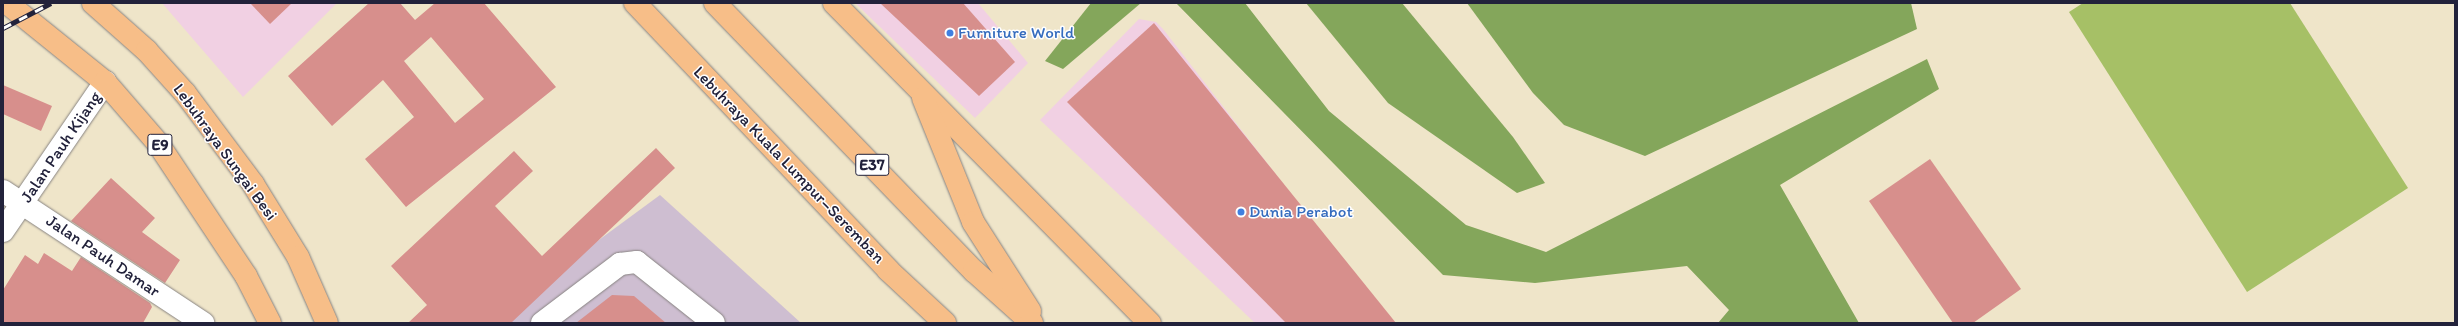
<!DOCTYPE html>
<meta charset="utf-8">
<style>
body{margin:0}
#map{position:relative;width:2458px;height:326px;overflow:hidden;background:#efe5c9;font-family:Itim,sans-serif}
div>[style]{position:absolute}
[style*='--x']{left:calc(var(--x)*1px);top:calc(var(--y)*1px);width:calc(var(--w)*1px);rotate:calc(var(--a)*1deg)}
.built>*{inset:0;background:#f1d0e3}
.industrial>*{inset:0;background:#cebed1}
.green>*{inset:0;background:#a6c066}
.forest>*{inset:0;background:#84a65b}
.building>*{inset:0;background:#d78f8c}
.roads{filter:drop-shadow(0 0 1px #888482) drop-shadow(0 0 1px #888482)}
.street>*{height:22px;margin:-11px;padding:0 11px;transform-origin:11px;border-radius:11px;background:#fff}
.highway>*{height:22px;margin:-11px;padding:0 11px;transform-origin:11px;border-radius:11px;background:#f7be88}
.rail>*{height:4.5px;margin-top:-2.25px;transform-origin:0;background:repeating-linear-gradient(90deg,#fff 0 9px,#22223b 0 18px);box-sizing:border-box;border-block:1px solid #22223b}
.dots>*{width:11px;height:11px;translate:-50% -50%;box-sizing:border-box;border:2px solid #fff;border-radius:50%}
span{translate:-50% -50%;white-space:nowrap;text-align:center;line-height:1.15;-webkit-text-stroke:3px #fff;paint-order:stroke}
.shield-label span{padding:1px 3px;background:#fff;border:1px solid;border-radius:3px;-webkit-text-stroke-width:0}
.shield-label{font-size:16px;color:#22223b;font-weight:700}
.shop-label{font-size:17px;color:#366cbe}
.left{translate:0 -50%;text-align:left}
.street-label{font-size:17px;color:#22223b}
.frame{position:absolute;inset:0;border:4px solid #22223b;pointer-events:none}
</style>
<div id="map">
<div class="built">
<i style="clip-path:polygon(162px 3px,337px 3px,243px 97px)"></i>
<i style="clip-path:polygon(855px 3px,978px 3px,1028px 63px,975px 118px)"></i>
<i style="clip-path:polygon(1139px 19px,1156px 22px,1163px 29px,1391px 323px,1255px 323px,1040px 120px)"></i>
</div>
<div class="industrial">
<i style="clip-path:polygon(660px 195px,801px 323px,486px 323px)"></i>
</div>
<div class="green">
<i style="clip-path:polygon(2083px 3px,2290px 3px,2408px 188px,2247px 292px,2069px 12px)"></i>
</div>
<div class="forest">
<i style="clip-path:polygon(1091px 3px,1141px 3px,1063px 69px,1045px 61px)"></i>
<i style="clip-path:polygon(1176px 3px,1245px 3px,1329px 111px,1466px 225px,1546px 252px,1927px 59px,1939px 89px,1780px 185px,1859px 323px,1718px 323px,1729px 310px,1687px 266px,1535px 283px,1443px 275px)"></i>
<i style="clip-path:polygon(1306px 3px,1402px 3px,1513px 137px,1545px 183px,1517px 193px,1388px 103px)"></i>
<i style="clip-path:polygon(1467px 3px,1911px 3px,1917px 29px,1645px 156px,1564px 125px,1533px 93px)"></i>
</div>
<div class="building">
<i style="clip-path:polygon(250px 3px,292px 3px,270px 24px)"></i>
<i style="clip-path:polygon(evenodd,369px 3px,400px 3px,415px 20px,435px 3px,484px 3px,556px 87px,406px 207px,365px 159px,414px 117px,383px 80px,332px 126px,288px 76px,369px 3px,431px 37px,484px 99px,455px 123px,404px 61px,431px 37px)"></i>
<i style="clip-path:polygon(880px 3px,963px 3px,1015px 62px,979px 96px)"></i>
<i style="clip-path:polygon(1154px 23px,1396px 323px,1286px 323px,1067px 102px)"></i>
<i style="clip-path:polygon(3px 85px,52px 106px,41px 131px,3px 114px)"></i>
<i style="clip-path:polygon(656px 148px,675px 168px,511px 323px,408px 323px,427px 305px,391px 266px,514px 151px,533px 171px,495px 206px,542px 256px)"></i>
<i style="clip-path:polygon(1930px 159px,2021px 289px,1973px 323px,1953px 323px,1869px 201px)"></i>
<i style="clip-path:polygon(111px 178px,155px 218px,142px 232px,180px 260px,165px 283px,71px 221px)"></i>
<i style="clip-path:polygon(44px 253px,72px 271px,81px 257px,150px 303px,152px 307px,143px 323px,3px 323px,3px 290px,25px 255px,38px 264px)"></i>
<i style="clip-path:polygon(612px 295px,634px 296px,666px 323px,576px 323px)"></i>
</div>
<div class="roads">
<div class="street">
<i style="--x:3;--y:191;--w:240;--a:33.4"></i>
<i style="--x:3;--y:231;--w:181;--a:-55.6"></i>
<i style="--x:542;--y:323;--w:98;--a:-37.1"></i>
<i style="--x:620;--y:264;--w:17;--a:-7"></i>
<i style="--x:637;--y:262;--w:98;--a:38.4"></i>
</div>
<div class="highway">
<i style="--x:7;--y:3;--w:126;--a:38.9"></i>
<i style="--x:105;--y:82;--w:79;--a:49.1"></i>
<i style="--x:157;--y:142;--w:161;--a:56.4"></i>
<i style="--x:246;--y:276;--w:53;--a:62.9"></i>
<i style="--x:93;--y:3;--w:72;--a:41.6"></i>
<i style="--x:147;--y:51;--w:57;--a:47.9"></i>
<i style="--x:185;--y:93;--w:114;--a:53.2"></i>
<i style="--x:253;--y:184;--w:86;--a:58.3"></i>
<i style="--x:298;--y:257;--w:72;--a:66.3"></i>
<i style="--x:635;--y:3;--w:368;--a:46.5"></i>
<i style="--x:888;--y:270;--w:78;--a:42.9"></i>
<i style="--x:715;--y:3;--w:373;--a:46"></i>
<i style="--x:974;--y:271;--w:78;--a:41.9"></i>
<i style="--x:834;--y:3;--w:450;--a:45.4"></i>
<i style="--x:923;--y:98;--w:134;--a:68"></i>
<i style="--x:973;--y:222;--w:106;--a:57.4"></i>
</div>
</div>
<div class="rail">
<i style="--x:3;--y:28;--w:54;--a:-27.5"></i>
</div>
<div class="dots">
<i style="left:950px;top:33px;background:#3f7fe0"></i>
<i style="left:1241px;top:212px;background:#3f7fe0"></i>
</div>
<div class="shield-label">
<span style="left:160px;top:145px">E9</span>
<span style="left:872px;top:165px">E37</span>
</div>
<div class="shop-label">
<span class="left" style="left:958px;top:33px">Furniture World</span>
<span class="left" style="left:1249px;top:212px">Dunia Perabot</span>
</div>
<div class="street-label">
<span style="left:61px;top:147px;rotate:-56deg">Jalan Pauh Kijang</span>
<span style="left:225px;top:152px;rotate:54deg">Lebuhraya Sungai Besi</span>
<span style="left:789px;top:165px;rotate:46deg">Lebuhraya Kuala Lumpur–Seremban</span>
<span style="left:103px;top:256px;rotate:34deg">Jalan Pauh Damar</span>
</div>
<div class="frame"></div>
</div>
